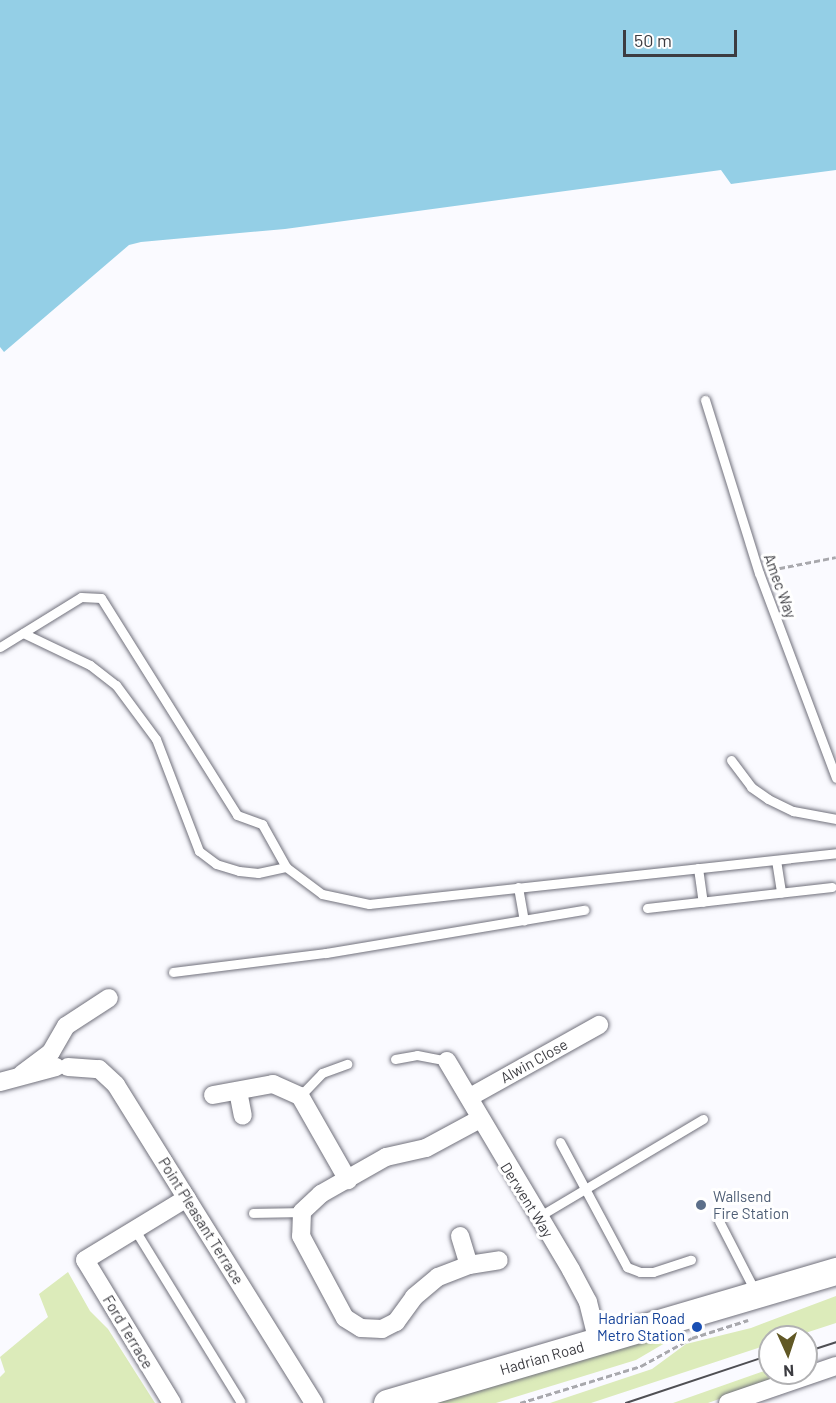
<!DOCTYPE html>
<style>
body{margin:0}
#map{position:relative;width:836px;height:1403px;overflow:hidden;background:#fafaff;font-family:Barlow,sans-serif}
div>[style]{position:absolute}
[style*='--x']{left:calc(var(--x)*1px);top:calc(var(--y)*1px);width:calc(var(--w)*1px);rotate:calc(var(--a)*1deg)}
.green>*{inset:0;background:#dcebba}
.water>*{inset:0;background:#94cfe6}
.path>*{height:3px;margin-top:-1.5px;transform-origin:0;background:repeating-linear-gradient(90deg,#a8a8ad 0 6px,transparent 0 9px)}
.roads{filter:drop-shadow(0 0 2px #71717c) drop-shadow(0 0 2px #71717c)}
.service>*{height:9px;margin:-4.5px;padding:0 4.5px;transform-origin:4.5px;border-radius:4.5px;background:#fff}
.minor>*{height:18px;margin:-9px;padding:0 9px;transform-origin:9px;border-radius:9px;background:#fff}
.primary>*{height:27px;margin:-13.5px;padding:0 13.5px;transform-origin:13.5px;border-radius:13.5px;background:#fff}
.tram>*{height:1.5px;margin:-0.75px;padding:0 0.75px;transform-origin:0.75px;border-radius:0.75px;background:#4f4f54}
.dots>*{width:16px;height:16px;translate:-50% -50%;box-sizing:border-box;border:3px solid #fff;border-radius:50%}
span{translate:-50% -50%;white-space:nowrap;text-align:center;line-height:1.15;-webkit-text-stroke:6px #fff;paint-order:stroke}
.street-label{font-size:15px;color:#3c3c41}
.service-label{font-size:15px;color:#4e5e75}
.left{translate:0 -50%;text-align:left}
.transit-label{font-size:15px;color:#164399}
.right{translate:-100% -50%;text-align:right}
.north{position:absolute;left:758px;top:1325px;width:60px;height:60px;box-sizing:border-box;background:#fff;border:2px solid #b1b1b3;border-radius:50%;rotate:177deg;font-size:16px;font-weight:700;line-height:24px;text-align:center;color:#3c3c41}
.north::after{content:'';display:block;margin:auto;width:21px;height:27px;background:#615825;clip-path:polygon(50% 0,100% 100%,50% 72%,0 100%)}
.scale{position:absolute;left:623px;top:30px;width:114px;height:27px;box-sizing:border-box;border:3px solid #3c3c41;border-top:0;padding-left:8px;font-size:18px;line-height:21px;white-space:nowrap;color:#3c3c41;-webkit-text-stroke:4px #fff;paint-order:stroke}
</style>
<div id="map">
<div class="green">
<i style="clip-path:polygon(68px 1272px,90px 1311px,108px 1329px,155px 1403px,0 1403px,0 1377px,5px 1372px,0 1357px,48px 1317px,39px 1294px)"></i>
<i style="clip-path:polygon(836px 1296px,836px 1323px,793px 1337px,770px 1337px,770px 1344px,591px 1403px,550px 1403px,652px 1369px,686px 1344px,751px 1328px)"></i>
<i style="clip-path:polygon(682px 1333px,636px 1360px,496px 1403px,411px 1403px,624px 1341px)"></i>
<i style="clip-path:polygon(770px 1369px,770px 1373px,792px 1373px,708px 1403px,673px 1403px)"></i>
</div>
<div class="water">
<i style="clip-path:polygon(0 0,836px 0,836px 170px,731px 184px,721px 170px,285px 229px,141px 242px,129px 245px,4px 352px,0 347px)"></i>
</div>
<div class="path">
<i style="--x:770;--y:570;--w:67;--a:-11.1"></i>
<i style="--x:520;--y:1403;--w:127;--a:-17"></i>
<i style="--x:641;--y:1366;--w:58;--a:-28.8"></i>
<i style="--x:692;--y:1338;--w:59;--a:-17.8"></i>
</div>
<div class="roads">
<div class="service">
<i style="--x:705;--y:400;--w:181;--a:72.7"></i>
<i style="--x:759;--y:573;--w:219;--a:69.4"></i>
<i style="--x:23;--y:633;--w:74;--a:25.5"></i>
<i style="--x:90;--y:665;--w:33;--a:38"></i>
<i style="--x:116;--y:685;--w:67;--a:53.5"></i>
<i style="--x:156;--y:739;--w:120;--a:69"></i>
<i style="--x:199;--y:851;--w:21;--a:37"></i>
<i style="--x:216;--y:864;--w:24;--a:17"></i>
<i style="--x:239;--y:871;--w:19;--a:6"></i>
<i style="--x:258;--y:873;--w:29;--a:-12"></i>
<i style="--x:0;--y:647;--w:95;--a:-31.7"></i>
<i style="--x:81;--y:597;--w:20;--a:3"></i>
<i style="--x:101;--y:598;--w:256;--a:57.9"></i>
<i style="--x:237;--y:815;--w:27;--a:20"></i>
<i style="--x:262;--y:824;--w:49;--a:60.8"></i>
<i style="--x:286;--y:867;--w:45;--a:36.9"></i>
<i style="--x:322;--y:894;--w:48;--a:12"></i>
<i style="--x:369;--y:904;--w:470;--a:-6.2"></i>
<i style="--x:731;--y:760;--w:34;--a:53"></i>
<i style="--x:751;--y:787;--w:21;--a:35"></i>
<i style="--x:768;--y:799;--w:28;--a:26"></i>
<i style="--x:793;--y:811;--w:44;--a:10.5"></i>
<i style="--x:776;--y:860;--w:33;--a:81"></i>
<i style="--x:698;--y:868;--w:34;--a:82"></i>
<i style="--x:518;--y:887;--w:34;--a:80"></i>
<i style="--x:647;--y:908;--w:186;--a:-6.5"></i>
<i style="--x:173;--y:972;--w:154;--a:-7.1"></i>
<i style="--x:326;--y:953;--w:262;--a:-9.5"></i>
<i style="--x:395;--y:1059;--w:22;--a:-10"></i>
<i style="--x:417;--y:1055;--w:31;--a:11"></i>
<i style="--x:300;--y:1096;--w:32;--a:-46"></i>
<i style="--x:322;--y:1073;--w:27;--a:-20"></i>
<i style="--x:560;--y:1142;--w:142;--a:61.8"></i>
<i style="--x:627;--y:1267;--w:14;--a:21"></i>
<i style="--x:640;--y:1272;--w:13;--a:0"></i>
<i style="--x:653;--y:1272;--w:40;--a:-18"></i>
<i style="--x:253;--y:1213;--w:49;--a:-1.2"></i>
<i style="--x:538;--y:1217;--w:192;--a:-30.7"></i>
<i style="--x:719;--y:1221;--w:81;--a:62.8"></i>
<i style="--x:135;--y:1230;--w:201;--a:58.4"></i>
</div>
<div class="minor">
<i style="--x:447;--y:1061;--w:243;--a:59.3"></i>
<i style="--x:571;--y:1270;--w:36;--a:62"></i>
<i style="--x:588;--y:1302;--w:41;--a:76"></i>
<i style="--x:68;--y:1067;--w:31;--a:4"></i>
<i style="--x:99;--y:1069;--w:23;--a:43"></i>
<i style="--x:116;--y:1085;--w:375;--a:58.1"></i>
<i style="--x:22;--y:1074;--w:36;--a:-37"></i>
<i style="--x:51;--y:1052;--w:30;--a:-60"></i>
<i style="--x:66;--y:1026;--w:51;--a:-33.1"></i>
<i style="--x:0;--y:1082;--w:58;--a:-15"></i>
<i style="--x:238;--y:1091;--w:25;--a:79"></i>
<i style="--x:213;--y:1095;--w:61;--a:-10.4"></i>
<i style="--x:273;--y:1084;--w:30;--a:24"></i>
<i style="--x:300;--y:1096;--w:97;--a:60.3"></i>
<i style="--x:470;--y:1097;--w:148;--a:-29.2"></i>
<i style="--x:478;--y:1120;--w:59;--a:151.7"></i>
<i style="--x:426;--y:1148;--w:41;--a:167.3"></i>
<i style="--x:386;--y:1157;--w:75;--a:150.4"></i>
<i style="--x:321;--y:1194;--w:26;--a:137"></i>
<i style="--x:302;--y:1212;--w:24;--a:92"></i>
<i style="--x:301;--y:1236;--w:93;--a:61.8"></i>
<i style="--x:345;--y:1318;--w:19;--a:32"></i>
<i style="--x:361;--y:1328;--w:21;--a:3"></i>
<i style="--x:382;--y:1329;--w:16;--a:-27"></i>
<i style="--x:396;--y:1322;--w:31;--a:-54"></i>
<i style="--x:414;--y:1297;--w:31;--a:-40"></i>
<i style="--x:438;--y:1277;--w:33;--a:-21"></i>
<i style="--x:469;--y:1265;--w:30;--a:-9"></i>
<i style="--x:460;--y:1236;--w:30;--a:73"></i>
<i style="--x:172;--y:1403;--w:167;--a:-121.3"></i>
<i style="--x:85;--y:1260;--w:119;--a:-31.3"></i>
<i style="--x:728;--y:1403;--w:114;--a:-18.9"></i>
</div>
<div class="primary">
<i style="--x:387;--y:1403;--w:468;--a:-16.4"></i>
</div>
</div>
<div class="tram">
<i style="--x:806;--y:1352;--w:32;--a:-18"></i>
<i style="--x:626;--y:1403;--w:152;--a:-18.4"></i>
</div>
<div class="dots">
<i style="left:701px;top:1205px;background:#5c6f8a"></i>
<i style="left:697px;top:1327px;background:#1a4fb4"></i>
</div>
<div class="street-label">
<span style="left:780px;top:586px;rotate:70deg">Amec Way</span>
<span style="left:534px;top:1061px;rotate:-29deg">Alwin Close</span>
<span style="left:527px;top:1200px;rotate:58deg">Derwent Way</span>
<span style="left:201px;top:1221px;rotate:58deg">Point Pleasant Terrace</span>
<span style="left:128px;top:1332px;rotate:59deg">Ford Terrace</span>
<span style="left:542px;top:1358px;rotate:-16deg">Hadrian Road</span>
</div>
<div class="service-label">
<span class="left" style="left:713px;top:1205px">Wallsend<br>Fire Station</span>
</div>
<div class="transit-label">
<span class="right" style="left:685px;top:1327px">Hadrian Road<br>Metro Station</span>
</div>
<div class="north">N</div>
<div class="scale">50 m</div>
</div>
